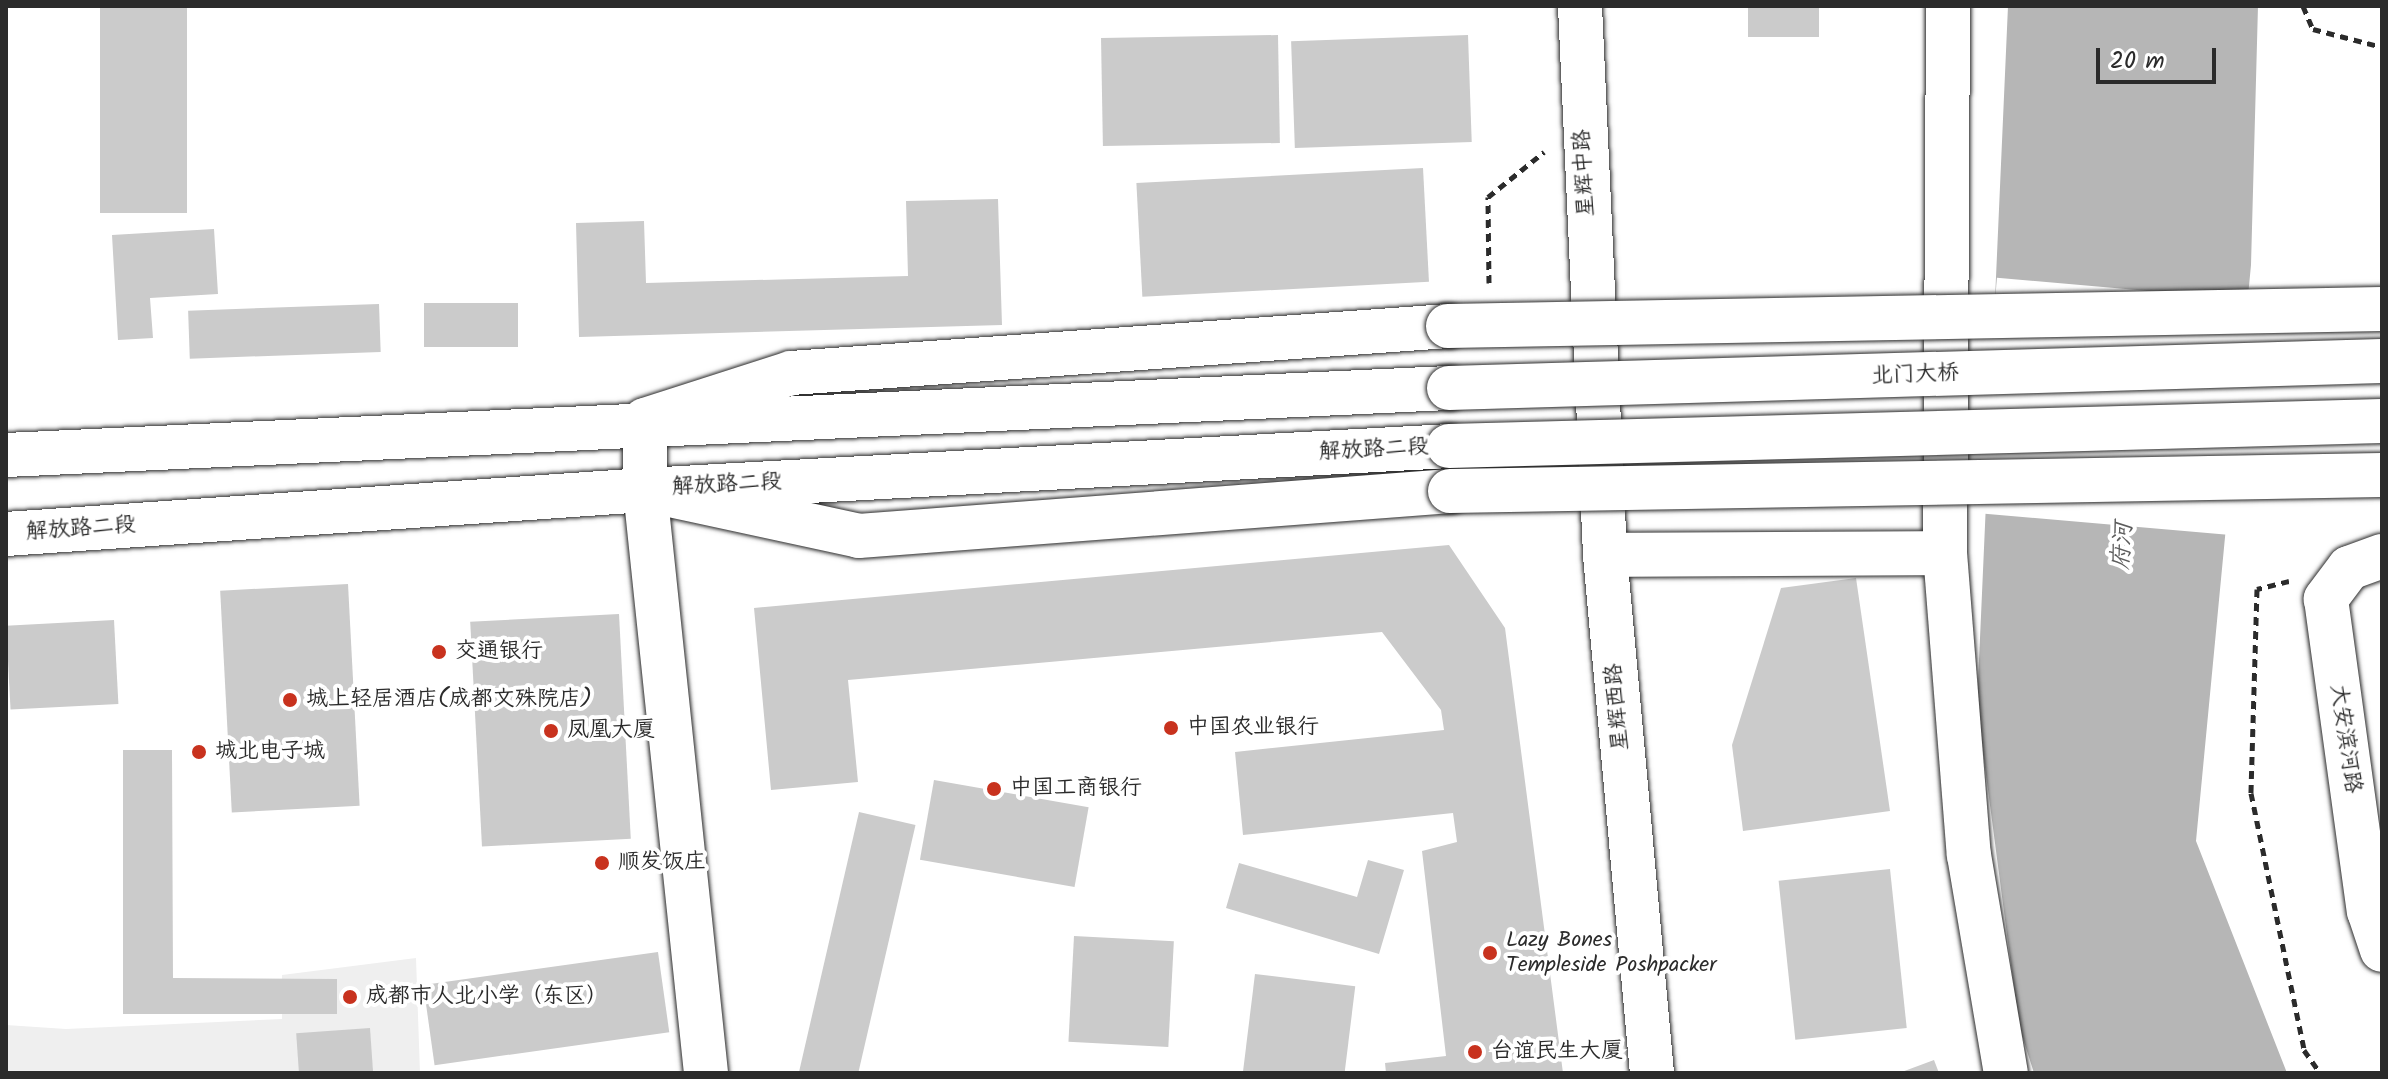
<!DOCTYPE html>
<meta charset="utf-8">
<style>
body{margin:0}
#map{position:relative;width:2388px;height:1079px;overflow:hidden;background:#fff;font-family:Kalam,"LXGW WenKai TC",sans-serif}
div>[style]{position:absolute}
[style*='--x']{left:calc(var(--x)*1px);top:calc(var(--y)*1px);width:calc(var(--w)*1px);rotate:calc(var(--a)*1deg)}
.built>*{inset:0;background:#efefef}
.water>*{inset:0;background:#b6b6b6}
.pier>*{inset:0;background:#fff;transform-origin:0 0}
.building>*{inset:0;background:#cbcbcb;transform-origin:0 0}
.path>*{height:5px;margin-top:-2.5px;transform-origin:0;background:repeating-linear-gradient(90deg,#2b2b2b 0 8px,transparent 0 14px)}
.roads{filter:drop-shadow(0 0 2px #2b2b2b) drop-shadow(0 0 2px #2b2b2b)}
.minor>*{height:44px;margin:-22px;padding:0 22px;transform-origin:22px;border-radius:22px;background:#fff}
.major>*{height:44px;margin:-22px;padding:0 22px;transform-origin:22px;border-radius:22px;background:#fff}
.bridges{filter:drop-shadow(0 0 2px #2b2b2b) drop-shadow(0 0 2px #2b2b2b)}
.minor-bridge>*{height:44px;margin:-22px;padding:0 22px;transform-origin:22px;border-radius:22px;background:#fff}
.major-bridge>*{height:44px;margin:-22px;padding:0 22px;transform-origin:22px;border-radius:22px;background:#fff}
.dots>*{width:22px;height:22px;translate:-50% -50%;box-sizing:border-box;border:4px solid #fff;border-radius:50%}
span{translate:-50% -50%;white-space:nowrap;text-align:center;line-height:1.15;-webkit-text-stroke:8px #fff;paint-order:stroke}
.street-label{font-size:22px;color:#2b2b2b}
.poi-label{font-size:22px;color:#2b2b2b}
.left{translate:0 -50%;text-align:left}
.water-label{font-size:24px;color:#5c5c5c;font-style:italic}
.frame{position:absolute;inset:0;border:8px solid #2b2b2b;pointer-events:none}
.scale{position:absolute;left:2096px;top:48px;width:120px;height:36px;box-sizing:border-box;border:4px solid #2b2b2b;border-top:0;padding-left:10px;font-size:24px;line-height:28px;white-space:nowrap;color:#2b2b2b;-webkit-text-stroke:6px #fff;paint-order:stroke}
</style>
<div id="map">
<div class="built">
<i style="clip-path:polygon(416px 958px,420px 1073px,6px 1073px,6px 1025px,66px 1029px,282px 1019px,282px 975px)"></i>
</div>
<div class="water">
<i style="clip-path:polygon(2008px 6px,2258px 6px,2251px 265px,2196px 841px,2287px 1073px,2034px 1073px,2019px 1026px,1977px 706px)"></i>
</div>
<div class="pier">
<i style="left:2251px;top:300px;width:236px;height:255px;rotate:95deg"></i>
</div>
<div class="building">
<i style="left:100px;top:6px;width:87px;height:207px"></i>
<i style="left:1748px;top:6px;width:71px;height:31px"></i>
<i style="left:1278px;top:35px;width:108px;height:177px;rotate:89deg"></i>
<i style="left:1468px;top:35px;width:107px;height:177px;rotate:88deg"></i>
<i style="left:1423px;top:168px;width:114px;height:287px;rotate:87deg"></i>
<i style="clip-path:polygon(998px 199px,1002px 325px,579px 337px,576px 223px,644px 221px,646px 283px,908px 276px,906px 201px)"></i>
<i style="clip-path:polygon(214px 229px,218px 294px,150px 298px,153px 338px,118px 340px,112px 235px)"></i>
<i style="left:518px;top:303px;width:44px;height:94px;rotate:90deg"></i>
<i style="left:379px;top:304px;width:48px;height:191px;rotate:88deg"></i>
<i style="clip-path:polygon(1449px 545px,1505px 628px,1563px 1073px,1386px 1073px,1385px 1063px,1446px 1056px,1422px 851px,1457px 842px,1453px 813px,1243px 835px,1235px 752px,1444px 730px,1441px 710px,1382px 632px,848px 680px,858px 782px,771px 790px,754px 608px)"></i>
<i style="clip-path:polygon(1856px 578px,1890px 811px,1743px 831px,1732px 745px,1781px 588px)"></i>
<i style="left:348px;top:584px;width:222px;height:128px;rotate:87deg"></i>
<i style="left:619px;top:614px;width:225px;height:149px;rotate:87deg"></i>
<i style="left:114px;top:620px;width:84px;height:108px;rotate:87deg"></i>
<i style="clip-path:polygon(123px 750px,172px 750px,173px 978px,337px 979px,337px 1014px,123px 1014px)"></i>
<i style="left:934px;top:780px;width:157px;height:81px;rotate:10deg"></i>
<i style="left:859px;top:812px;width:58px;height:267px;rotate:13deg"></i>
<i style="clip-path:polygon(1368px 860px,1404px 870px,1379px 954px,1226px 908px,1239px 863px,1357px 897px)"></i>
<i style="left:1890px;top:869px;width:160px;height:112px;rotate:84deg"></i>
<i style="left:1074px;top:936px;width:100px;height:106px;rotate:3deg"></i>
<i style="left:658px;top:952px;width:81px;height:237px;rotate:82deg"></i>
<i style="left:1255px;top:974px;width:101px;height:100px;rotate:7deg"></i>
<i style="left:370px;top:1028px;width:45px;height:74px;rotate:86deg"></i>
<i style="clip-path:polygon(1934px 1060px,1939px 1073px,1899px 1073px)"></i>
</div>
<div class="path">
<i style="--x:2303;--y:6;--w:25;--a:67"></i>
<i style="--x:2313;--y:29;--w:71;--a:14.6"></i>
<i style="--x:1489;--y:283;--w:86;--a:-90.7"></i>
<i style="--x:1488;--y:197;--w:72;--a:-38.8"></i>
<i style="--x:2289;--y:581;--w:33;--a:166"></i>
<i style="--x:2257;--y:589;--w:204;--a:91.7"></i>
<i style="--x:2251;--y:793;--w:262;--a:78.3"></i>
<i style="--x:2304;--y:1050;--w:28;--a:55"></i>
</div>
<div class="roads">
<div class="minor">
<i style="--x:1580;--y:6;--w:550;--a:87.39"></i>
<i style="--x:1605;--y:555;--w:520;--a:84.82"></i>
<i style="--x:1948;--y:6;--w:547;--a:90.31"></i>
<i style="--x:1945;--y:553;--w:303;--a:85.5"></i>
<i style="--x:1969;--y:855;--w:221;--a:80.4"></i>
<i style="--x:670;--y:495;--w:193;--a:12.2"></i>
<i style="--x:859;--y:536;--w:593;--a:-4.35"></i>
<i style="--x:1605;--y:555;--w:340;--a:-0.3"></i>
<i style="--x:2382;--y:556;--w:35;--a:160"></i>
<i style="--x:2349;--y:568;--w:39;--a:127"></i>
<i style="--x:2326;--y:599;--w:315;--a:82.2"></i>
<i style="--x:2369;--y:911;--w:41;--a:71.6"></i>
<i style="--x:706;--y:1073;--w:586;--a:-95.97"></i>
<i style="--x:645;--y:490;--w:70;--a:-90"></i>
<i style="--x:645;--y:420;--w:153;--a:-17.8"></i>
<i style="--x:791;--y:373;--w:659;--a:-4.09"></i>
</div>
<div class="major">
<i style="--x:6;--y:455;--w:1445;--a:-2.66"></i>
<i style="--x:6;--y:534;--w:641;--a:-3.94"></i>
<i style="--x:645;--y:490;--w:805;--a:-3.13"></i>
</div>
</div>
<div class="bridges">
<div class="minor-bridge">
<i style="--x:1448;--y:326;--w:934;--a:-1.04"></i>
<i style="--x:1450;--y:491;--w:932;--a:-0.98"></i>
</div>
<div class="major-bridge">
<i style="--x:1449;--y:388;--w:933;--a:-1.66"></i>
<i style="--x:1449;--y:446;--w:933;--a:-1.53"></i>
</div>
</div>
<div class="dots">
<i style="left:439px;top:652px;background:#c8321e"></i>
<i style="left:290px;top:700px;background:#c8321e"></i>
<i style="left:1171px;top:728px;background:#c8321e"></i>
<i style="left:551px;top:731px;background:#c8321e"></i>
<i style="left:199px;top:752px;background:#c8321e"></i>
<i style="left:994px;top:789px;background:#c8321e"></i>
<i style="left:602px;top:863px;background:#c8321e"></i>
<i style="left:1490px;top:953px;background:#c8321e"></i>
<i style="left:350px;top:997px;background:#c8321e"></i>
<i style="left:1475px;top:1052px;background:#c8321e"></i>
</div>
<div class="street-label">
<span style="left:1585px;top:173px;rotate:-93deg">星辉中路</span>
<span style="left:1915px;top:375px;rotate:-2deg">北门大桥</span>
<span style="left:1374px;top:450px;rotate:-3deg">解放路二段</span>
<span style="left:727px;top:485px;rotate:-3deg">解放路二段</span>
<span style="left:81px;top:529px;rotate:-4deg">解放路二段</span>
<span style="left:1618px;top:707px;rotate:-95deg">星辉西路</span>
<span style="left:2345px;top:739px;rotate:82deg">大安滨河路</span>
</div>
<div class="poi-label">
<span class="left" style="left:455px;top:652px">交通银行</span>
<span class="left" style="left:306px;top:700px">城上轻居酒店(成都文殊院店)</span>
<span class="left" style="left:1187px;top:728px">中国农业银行</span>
<span class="left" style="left:567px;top:731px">凤凰大厦</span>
<span class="left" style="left:215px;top:752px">城北电子城</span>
<span class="left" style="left:1010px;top:789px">中国工商银行</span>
<span class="left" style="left:618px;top:863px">顺发饭庄</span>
<span class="left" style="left:1506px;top:953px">Lazy Bones<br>Templeside Poshpacker</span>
<span class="left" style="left:366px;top:997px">成都市人北小学（东区）</span>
<span class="left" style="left:1491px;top:1052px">台谊民生大厦</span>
</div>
<div class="water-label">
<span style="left:2123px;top:546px;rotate:-86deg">府河</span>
</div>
<div class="frame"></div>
<div class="scale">20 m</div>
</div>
